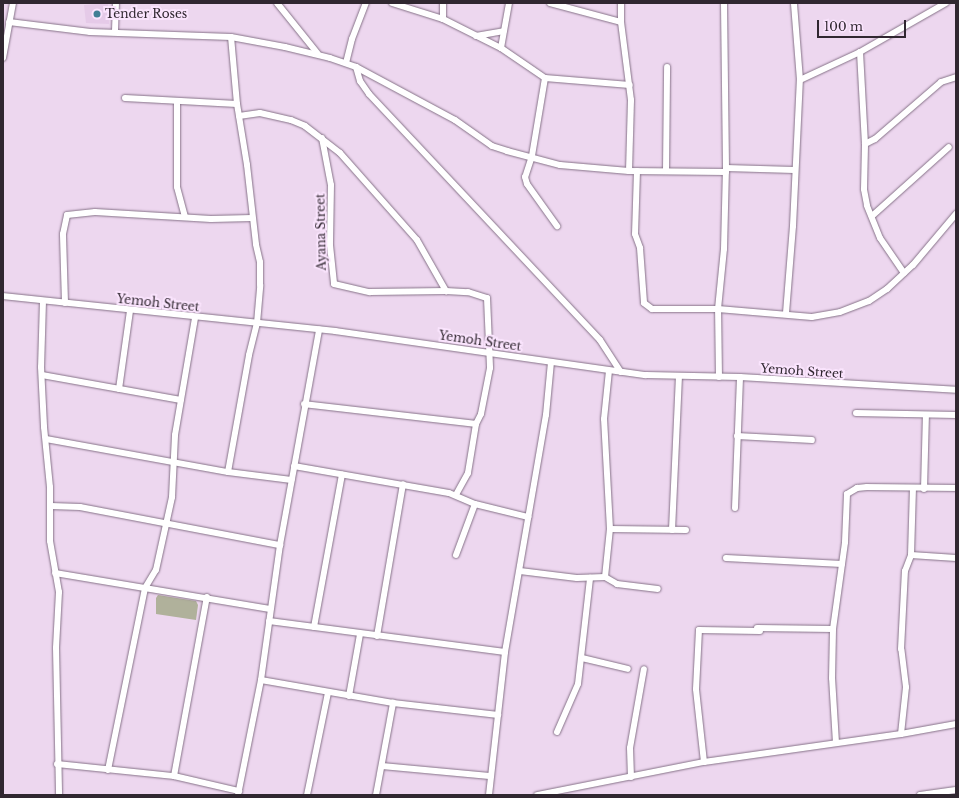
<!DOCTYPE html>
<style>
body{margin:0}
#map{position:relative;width:959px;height:798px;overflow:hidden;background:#edd7ef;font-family:"Libre Baskerville",serif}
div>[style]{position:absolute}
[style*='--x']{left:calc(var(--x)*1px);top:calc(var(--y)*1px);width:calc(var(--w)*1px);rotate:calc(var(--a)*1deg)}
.built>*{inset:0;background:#e5cae8}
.green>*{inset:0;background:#b0b19b}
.roads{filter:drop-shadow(0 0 1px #867288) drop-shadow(0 0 1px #867288)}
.minor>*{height:6px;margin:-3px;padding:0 3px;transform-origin:3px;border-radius:3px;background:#fff}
.dots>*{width:11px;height:11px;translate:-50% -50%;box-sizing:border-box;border:2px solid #fae4fd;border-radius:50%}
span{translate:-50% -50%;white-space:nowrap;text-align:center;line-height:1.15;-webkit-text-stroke:4px #fae4fd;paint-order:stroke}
.poi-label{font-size:12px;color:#302730}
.left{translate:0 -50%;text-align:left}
.street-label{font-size:12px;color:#302730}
.frame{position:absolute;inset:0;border:4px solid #302730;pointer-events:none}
.scale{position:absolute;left:817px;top:20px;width:89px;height:18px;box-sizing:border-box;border:2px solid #302730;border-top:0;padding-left:5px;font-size:12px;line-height:14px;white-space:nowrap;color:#302730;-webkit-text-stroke:3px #fae4fd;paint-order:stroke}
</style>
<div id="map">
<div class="built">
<i style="clip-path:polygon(108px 3px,109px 24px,86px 23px,84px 5px)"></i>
</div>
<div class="green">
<i style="clip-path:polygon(158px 595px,196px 601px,198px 605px,196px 620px,156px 614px,156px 598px)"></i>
</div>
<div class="roads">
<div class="minor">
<i style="--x:277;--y:3;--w:65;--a:51.2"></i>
<i style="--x:392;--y:3;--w:53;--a:17.4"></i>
<i style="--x:443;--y:19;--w:65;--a:26.6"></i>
<i style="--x:501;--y:48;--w:53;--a:34.3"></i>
<i style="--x:545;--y:78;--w:79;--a:99.5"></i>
<i style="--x:532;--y:156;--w:22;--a:108"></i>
<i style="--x:525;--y:177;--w:7;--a:74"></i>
<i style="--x:527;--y:184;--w:52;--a:54.5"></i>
<i style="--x:443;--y:3;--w:16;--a:90"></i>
<i style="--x:550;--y:3;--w:73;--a:15"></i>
<i style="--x:621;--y:3;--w:19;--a:90"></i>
<i style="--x:621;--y:22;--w:79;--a:82.7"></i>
<i style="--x:631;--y:100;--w:71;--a:91.6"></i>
<i style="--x:9;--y:22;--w:82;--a:7"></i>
<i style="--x:90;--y:32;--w:141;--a:2"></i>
<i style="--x:231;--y:37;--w:55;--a:10.5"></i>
<i style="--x:285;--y:47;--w:46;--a:13.7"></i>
<i style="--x:330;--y:58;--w:28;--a:19"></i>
<i style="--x:356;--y:67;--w:112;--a:28.2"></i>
<i style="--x:455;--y:120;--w:45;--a:35.1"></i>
<i style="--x:492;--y:146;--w:16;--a:18"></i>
<i style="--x:507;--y:151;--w:55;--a:14.8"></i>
<i style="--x:560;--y:165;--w:69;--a:5"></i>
<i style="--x:629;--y:171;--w:97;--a:0.6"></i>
<i style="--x:115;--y:31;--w:28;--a:-88"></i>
<i style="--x:476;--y:36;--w:28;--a:-10"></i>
<i style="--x:501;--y:48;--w:46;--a:-79.9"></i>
<i style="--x:860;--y:52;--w:92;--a:86.9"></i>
<i style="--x:3;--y:58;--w:56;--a:-79.7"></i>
<i style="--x:346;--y:63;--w:25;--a:-76"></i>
<i style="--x:352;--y:39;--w:39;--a:-69"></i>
<i style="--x:356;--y:67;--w:15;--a:74"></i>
<i style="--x:360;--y:81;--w:16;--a:55"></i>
<i style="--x:369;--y:94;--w:337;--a:46.8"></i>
<i style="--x:600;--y:340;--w:38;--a:57"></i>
<i style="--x:545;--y:78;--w:85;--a:4.7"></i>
<i style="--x:800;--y:80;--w:66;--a:-25"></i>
<i style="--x:860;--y:52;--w:99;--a:-29.7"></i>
<i style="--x:125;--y:98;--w:112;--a:3.1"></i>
<i style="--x:177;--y:101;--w:86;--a:90"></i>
<i style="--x:177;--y:187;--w:30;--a:75"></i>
<i style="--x:239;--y:116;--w:21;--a:-8"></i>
<i style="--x:260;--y:113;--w:32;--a:13"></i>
<i style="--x:291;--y:120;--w:15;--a:23"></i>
<i style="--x:305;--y:126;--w:44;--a:37.6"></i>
<i style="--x:340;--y:153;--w:116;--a:48.5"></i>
<i style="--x:417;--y:240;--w:59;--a:60.4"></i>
<i style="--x:322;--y:138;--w:48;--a:79.2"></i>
<i style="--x:331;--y:185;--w:60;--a:91"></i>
<i style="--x:330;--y:245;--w:39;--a:84"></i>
<i style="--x:334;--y:284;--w:37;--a:13"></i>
<i style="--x:370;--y:292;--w:76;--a:-0.8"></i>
<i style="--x:446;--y:291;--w:22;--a:3"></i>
<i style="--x:468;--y:292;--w:20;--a:18"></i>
<i style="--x:487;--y:298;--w:70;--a:87.5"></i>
<i style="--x:490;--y:368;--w:47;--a:101.1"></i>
<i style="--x:481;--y:414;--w:11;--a:117"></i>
<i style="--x:476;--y:424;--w:50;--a:99.3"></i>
<i style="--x:468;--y:473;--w:25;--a:119"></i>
<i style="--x:726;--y:168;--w:68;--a:1.7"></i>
<i style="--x:637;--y:171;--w:63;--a:91.8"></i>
<i style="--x:635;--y:234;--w:15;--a:70"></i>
<i style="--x:640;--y:248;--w:55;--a:85.8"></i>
<i style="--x:644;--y:303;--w:10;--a:37"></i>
<i style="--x:652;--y:309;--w:66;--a:0"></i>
<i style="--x:718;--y:309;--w:94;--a:4.9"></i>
<i style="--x:812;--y:317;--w:28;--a:-10"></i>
<i style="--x:840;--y:312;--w:31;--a:-21"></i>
<i style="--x:869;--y:301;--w:22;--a:-34"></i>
<i style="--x:887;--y:289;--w:35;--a:-43"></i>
<i style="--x:913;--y:265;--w:67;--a:-49.9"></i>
<i style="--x:666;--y:171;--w:104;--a:-89.4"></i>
<i style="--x:872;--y:216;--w:103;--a:-41.9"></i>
<i style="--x:904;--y:273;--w:42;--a:-124.4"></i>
<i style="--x:880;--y:238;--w:35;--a:-112"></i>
<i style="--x:867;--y:205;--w:16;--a:-101"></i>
<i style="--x:864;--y:189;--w:45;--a:-88.7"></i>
<i style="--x:865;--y:144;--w:11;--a:-27"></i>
<i style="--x:875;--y:139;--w:87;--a:-40.8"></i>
<i style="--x:941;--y:82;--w:16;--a:-18"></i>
<i style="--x:3;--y:296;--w:334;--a:6"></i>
<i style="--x:335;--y:331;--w:314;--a:8.1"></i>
<i style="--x:646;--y:375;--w:94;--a:1.2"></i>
<i style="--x:740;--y:377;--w:216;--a:3.4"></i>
<i style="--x:43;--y:301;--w:66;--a:91.7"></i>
<i style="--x:41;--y:367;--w:60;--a:87.1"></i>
<i style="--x:44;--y:427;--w:60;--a:84.3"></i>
<i style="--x:50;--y:487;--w:54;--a:90"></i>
<i style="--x:50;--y:541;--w:52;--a:80"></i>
<i style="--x:59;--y:592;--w:56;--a:93.1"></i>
<i style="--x:56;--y:648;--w:147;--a:88.8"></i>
<i style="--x:65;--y:303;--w:69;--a:-91.7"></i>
<i style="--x:63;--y:234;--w:19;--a:-78"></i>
<i style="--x:67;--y:215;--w:28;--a:-6"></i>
<i style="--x:95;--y:212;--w:116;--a:3.5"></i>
<i style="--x:211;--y:219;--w:41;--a:-1.4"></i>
<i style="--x:786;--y:313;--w:87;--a:-85.4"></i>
<i style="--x:793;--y:226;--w:146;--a:-87.3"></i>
<i style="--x:800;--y:80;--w:77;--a:-94.5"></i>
<i style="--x:42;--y:375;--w:141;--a:10.2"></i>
<i style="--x:719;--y:377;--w:68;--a:-90.8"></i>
<i style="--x:718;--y:309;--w:60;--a:-84.3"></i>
<i style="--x:724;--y:249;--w:81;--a:-88.6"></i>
<i style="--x:726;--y:168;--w:165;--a:-90.7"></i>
<i style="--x:119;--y:389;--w:79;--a:-82"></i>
<i style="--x:304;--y:404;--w:173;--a:6.6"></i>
<i style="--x:856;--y:413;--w:100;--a:1.1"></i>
<i style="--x:737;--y:436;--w:75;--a:3.1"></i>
<i style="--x:46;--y:439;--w:185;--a:10.3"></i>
<i style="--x:228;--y:472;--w:64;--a:7.2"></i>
<i style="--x:294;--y:466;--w:157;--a:9.9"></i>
<i style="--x:449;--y:493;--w:28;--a:23"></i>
<i style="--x:475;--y:504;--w:55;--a:13.8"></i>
<i style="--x:228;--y:472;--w:119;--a:-79.8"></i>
<i style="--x:249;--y:355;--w:33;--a:-76"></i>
<i style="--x:257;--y:323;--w:38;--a:-85"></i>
<i style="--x:260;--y:285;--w:23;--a:-90"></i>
<i style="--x:260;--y:262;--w:18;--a:-103"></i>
<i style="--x:256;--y:244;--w:80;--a:-96.5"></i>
<i style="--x:247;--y:165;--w:62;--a:-99.3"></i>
<i style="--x:237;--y:104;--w:67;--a:-95.1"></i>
<i style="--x:924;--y:489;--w:74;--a:-88.5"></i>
<i style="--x:51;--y:506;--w:29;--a:2"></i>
<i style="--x:80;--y:507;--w:204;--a:10.8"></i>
<i style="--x:735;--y:508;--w:131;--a:-87.8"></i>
<i style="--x:610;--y:529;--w:76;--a:0.8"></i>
<i style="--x:672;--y:530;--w:153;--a:-87.4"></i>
<i style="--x:456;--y:555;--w:54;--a:-69.6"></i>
<i style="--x:911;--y:555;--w:45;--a:3.8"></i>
<i style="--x:726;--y:558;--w:116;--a:3"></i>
<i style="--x:520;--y:571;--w:57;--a:7"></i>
<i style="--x:577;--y:578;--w:28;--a:-2"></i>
<i style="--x:605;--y:577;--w:48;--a:-84.1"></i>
<i style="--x:610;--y:529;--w:110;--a:-93.1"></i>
<i style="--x:604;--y:419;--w:48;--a:-84.1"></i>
<i style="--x:55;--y:573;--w:218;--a:9.5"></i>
<i style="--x:605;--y:577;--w:14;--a:30"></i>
<i style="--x:617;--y:584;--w:41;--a:7"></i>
<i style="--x:269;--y:621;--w:238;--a:7.5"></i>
<i style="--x:314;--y:627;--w:155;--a:-79.6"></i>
<i style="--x:757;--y:628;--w:76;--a:0.8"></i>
<i style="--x:377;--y:636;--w:154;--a:-80.3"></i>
<i style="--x:582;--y:658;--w:47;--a:13.4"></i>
<i style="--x:261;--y:680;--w:134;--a:9.9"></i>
<i style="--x:393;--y:703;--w:106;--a:6.5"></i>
<i style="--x:349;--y:696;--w:63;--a:-79.9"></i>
<i style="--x:557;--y:732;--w:52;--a:-66.4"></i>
<i style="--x:578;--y:684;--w:107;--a:-83.5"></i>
<i style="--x:901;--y:734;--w:47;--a:-83.9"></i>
<i style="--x:906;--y:687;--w:38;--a:-97"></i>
<i style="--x:901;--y:649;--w:78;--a:-87.1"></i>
<i style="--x:905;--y:571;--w:17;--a:-69"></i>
<i style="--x:911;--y:555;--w:66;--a:-88.3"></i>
<i style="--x:836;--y:743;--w:65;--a:-93.5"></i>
<i style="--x:832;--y:678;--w:49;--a:-88.8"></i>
<i style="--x:833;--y:629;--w:88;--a:-82.1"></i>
<i style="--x:845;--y:542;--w:48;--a:-87.6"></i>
<i style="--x:847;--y:494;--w:12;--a:-31"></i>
<i style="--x:857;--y:488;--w:10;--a:-6"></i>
<i style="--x:867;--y:487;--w:89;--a:0.6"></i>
<i style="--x:704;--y:762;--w:73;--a:-96.3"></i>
<i style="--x:696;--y:689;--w:59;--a:-87.1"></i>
<i style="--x:699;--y:630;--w:61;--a:0.9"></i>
<i style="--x:57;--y:764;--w:118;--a:5.9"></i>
<i style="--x:174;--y:776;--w:67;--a:13"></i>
<i style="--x:382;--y:766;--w:108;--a:5.3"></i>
<i style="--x:108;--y:770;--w:186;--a:-78.5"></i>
<i style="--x:145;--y:588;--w:21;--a:-59"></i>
<i style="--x:156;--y:570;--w:75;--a:-77.6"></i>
<i style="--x:172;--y:497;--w:62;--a:-87.2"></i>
<i style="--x:175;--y:435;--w:119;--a:-80.3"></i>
<i style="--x:174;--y:776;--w:182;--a:-79.6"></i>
<i style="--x:631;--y:777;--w:29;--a:-92"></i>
<i style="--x:630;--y:748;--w:80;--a:-80"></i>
<i style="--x:238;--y:795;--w:117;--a:-78.7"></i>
<i style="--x:261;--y:680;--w:136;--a:-82"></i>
<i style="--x:280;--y:545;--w:219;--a:-79.7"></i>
<i style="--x:307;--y:795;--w:104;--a:-78.4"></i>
<i style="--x:376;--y:795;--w:94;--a:-79.5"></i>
<i style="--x:489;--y:795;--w:144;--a:-83.6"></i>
<i style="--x:505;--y:652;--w:241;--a:-80.2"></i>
<i style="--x:546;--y:415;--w:53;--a:-84.6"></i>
<i style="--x:537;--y:795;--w:170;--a:-11.2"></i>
<i style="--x:704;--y:762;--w:199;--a:-8.1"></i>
<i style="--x:901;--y:734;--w:56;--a:-10.3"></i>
<i style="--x:920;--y:795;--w:36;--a:-8"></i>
</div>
</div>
<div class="dots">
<i style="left:97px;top:14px;background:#417f95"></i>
</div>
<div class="poi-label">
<span class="left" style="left:105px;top:14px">Tender Roses</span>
</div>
<div class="street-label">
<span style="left:321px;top:232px;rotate:-91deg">Ayana Street</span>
<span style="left:158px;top:303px;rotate:6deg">Yemoh Street</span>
<span style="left:480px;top:341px;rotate:8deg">Yemoh Street</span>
<span style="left:802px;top:371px;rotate:4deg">Yemoh Street</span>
</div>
<div class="frame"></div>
<div class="scale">100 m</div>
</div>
